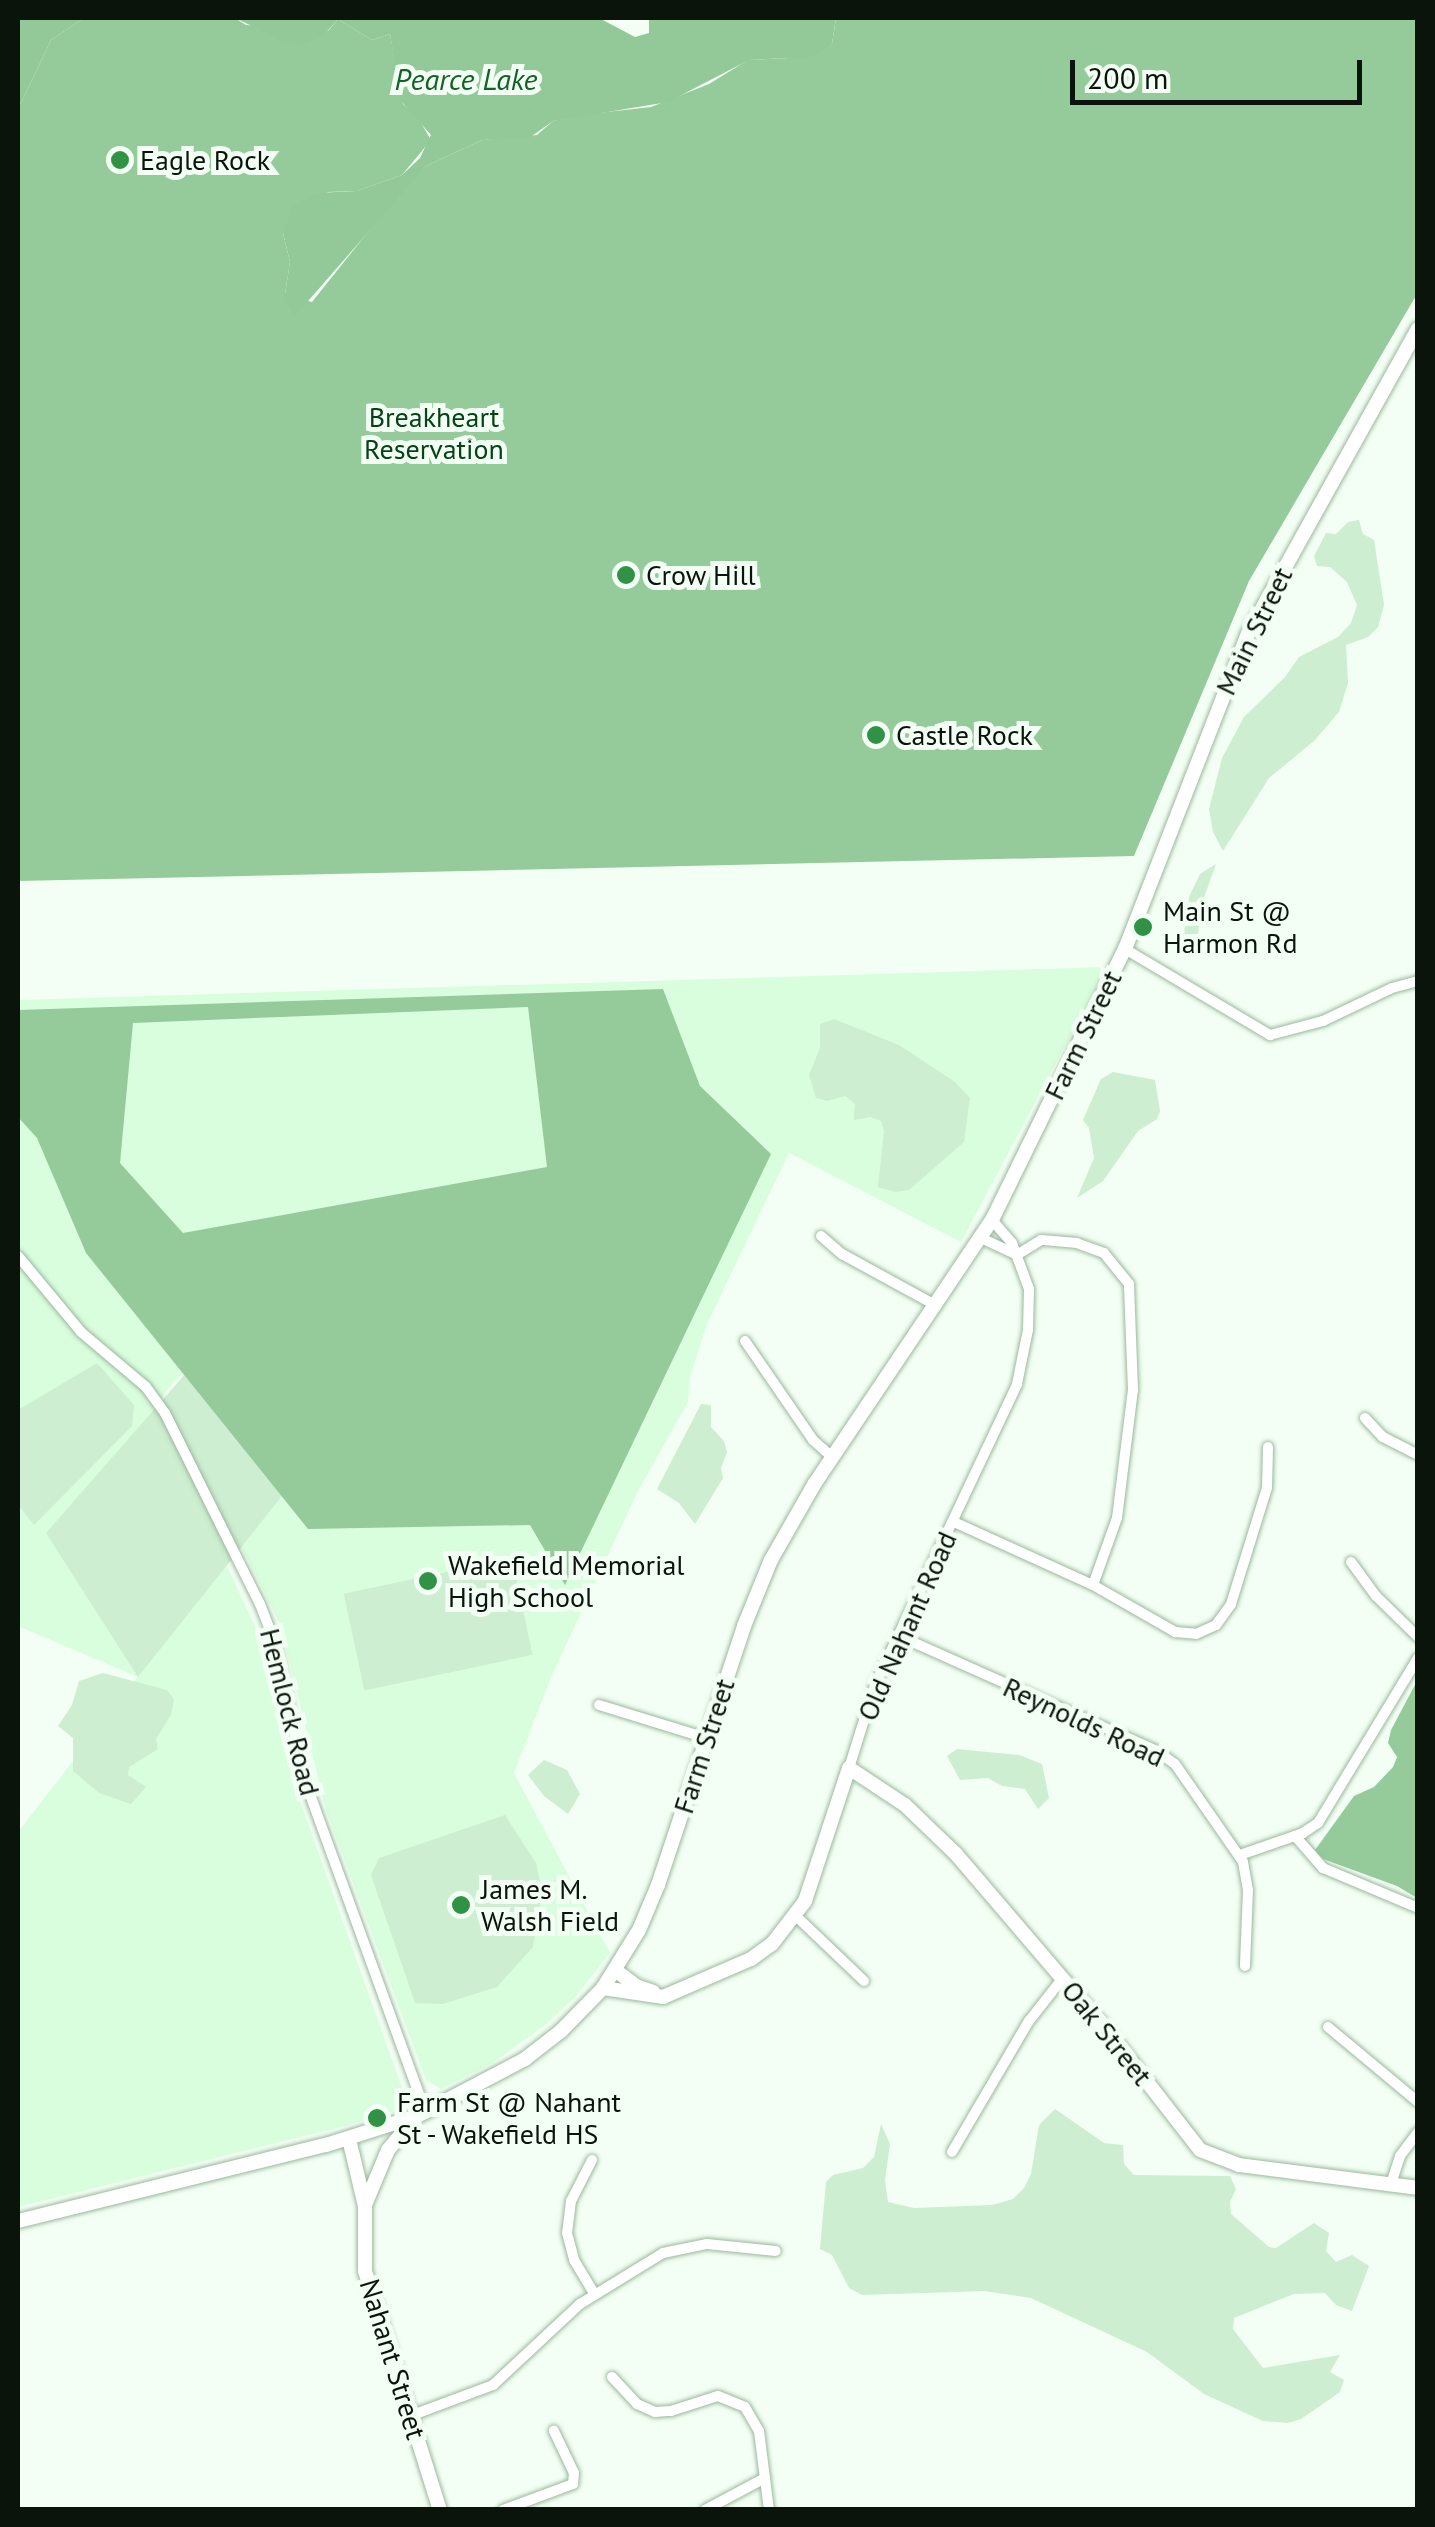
<!DOCTYPE html>
<style>
body{margin:0}
#map{position:relative;width:1435px;height:2527px;overflow:hidden;background:#f3fff4;font-family:"PT Sans",sans-serif}
div>[style]{position:absolute}
[style*='--x']{left:calc(var(--x)*1px);top:calc(var(--y)*1px);width:calc(var(--w)*1px);rotate:calc(var(--a)*1deg)}
.built>*{inset:0;background:#d9fedd}
.green>*{inset:0;background:#cdeed0;transform-origin:0 0}
.forest>*{inset:0;background:#95cb9b}
.water>*{inset:0;background:#93c999}
.roads{filter:drop-shadow(0 0 2px #9bb89e) drop-shadow(0 0 2px #9bb89e)}
.street>*{height:10px;margin:-5px;padding:0 5px;transform-origin:5px;border-radius:5px;background:#fff}
.secondary>*{height:14px;margin:-7px;padding:0 7px;transform-origin:7px;border-radius:7px;background:#fff}
.dots>*{width:28px;height:28px;translate:-50% -50%;box-sizing:border-box;border:5px solid #f3fff4;border-radius:50%}
span{translate:-50% -50%;white-space:nowrap;text-align:center;line-height:1.15;-webkit-text-stroke:10px #f3fff4;paint-order:stroke}
.poi-label{font-size:28px;color:#0a140b}
.left{translate:0 -50%;text-align:left}
.park-label{font-size:28px;color:#064317}
.street-label{font-size:28px;color:#0a140b}
.water-label{font-size:30px;color:#136228;font-style:italic}
.frame{position:absolute;inset:0;border:20px solid #0a140b;pointer-events:none}
.scale{position:absolute;left:1070px;top:60px;width:292px;height:45px;box-sizing:border-box;border:5px solid #0a140b;border-top:0;padding-left:12px;font-size:30px;line-height:35px;white-space:nowrap;color:#0a140b;-webkit-text-stroke:8px #f3fff4;paint-order:stroke}
</style>
<div id="map">
<div class="built">
<i style="clip-path:polygon(1107px 967px,961px 1242px,789px 1153px,707px 1324px,690px 1377px,688px 1402px,637px 1493px,552px 1675px,514px 1773px,610px 1953px,576px 1996px,544px 2026px,491px 2064px,441px 2089px,426px 2080px,326px 1810px,280px 1624px,241px 1546px,313px 1457px,327px 1212px,167px 1390px,153px 1413px,138px 1677px,226px 1564px,261px 1639px,298px 1795px,406px 2099px,396px 2110px,349px 2125px,18px 2207px,18px 1832px,138px 1677px,18px 1626px,18px 1000px)"></i>
</div>
<div class="green">
<i style="clip-path:polygon(1359px 520px,1363px 534px,1374px 540px,1384px 605px,1378px 627px,1368px 637px,1346px 645px,1348px 683px,1339px 712px,1314px 741px,1269px 778px,1223px 851px,1213px 832px,1209px 809px,1222px 758px,1244px 717px,1285px 677px,1299px 657px,1338px 637px,1351px 623px,1357px 605px,1347px 582px,1330px 567px,1317px 566px,1314px 556px,1326px 533px,1336px 534px,1348px 522px)"></i>
<i style="clip-path:polygon(1216px 864px,1201px 906px,1197px 944px,1190px 955px,1173px 957px,1172px 947px,1188px 923px,1189px 897px,1200px 874px)"></i>
<i style="clip-path:polygon(834px 1019px,899px 1045px,955px 1082px,970px 1098px,964px 1142px,909px 1190px,895px 1192px,878px 1187px,884px 1131px,881px 1121px,870px 1117px,854px 1120px,855px 1104px,845px 1096px,827px 1101px,816px 1098px,809px 1075px,820px 1048px,820px 1024px)"></i>
<i style="clip-path:polygon(1113px 1072px,1155px 1080px,1160px 1111px,1157px 1119px,1138px 1131px,1103px 1181px,1077px 1198px,1094px 1158px,1089px 1128px,1083px 1120px,1101px 1079px)"></i>
<i style="clip-path:polygon(327px 1212px,313px 1457px,138px 1677px,46px 1533px)"></i>
<i style="clip-path:polygon(97px 1363px,134px 1405px,132px 1426px,34px 1525px,18px 1505px,18px 1410px)"></i>
<i style="clip-path:polygon(701px 1404px,711px 1405px,711px 1427px,724px 1441px,727px 1452px,721px 1468px,723px 1478px,695px 1524px,679px 1503px,657px 1489px)"></i>
<i style="left:512px;top:1558px;width:99px;height:172px;rotate:78deg"></i>
<i style="clip-path:polygon(103px 1673px,167px 1690px,174px 1699px,171px 1715px,156px 1739px,158px 1749px,129px 1767px,128px 1775px,146px 1787px,131px 1804px,99px 1793px,73px 1771px,73px 1738px,58px 1726px,72px 1705px,79px 1681px)"></i>
<i style="clip-path:polygon(957px 1749px,1019px 1755px,1042px 1764px,1049px 1798px,1038px 1809px,1025px 1789px,1002px 1786px,988px 1778px,960px 1780px,947px 1756px)"></i>
<i style="clip-path:polygon(544px 1760px,567px 1770px,580px 1794px,568px 1814px,544px 1796px,528px 1775px)"></i>
<i style="clip-path:polygon(505px 1815px,536px 1863px,542px 1891px,533px 1947px,497px 1987px,443px 2004px,415px 2003px,371px 1875px,379px 1858px)"></i>
<i style="clip-path:polygon(1055px 2109px,1104px 2143px,1123px 2145px,1124px 2164px,1134px 2175px,1230px 2176px,1236px 2189px,1230px 2202px,1231px 2214px,1269px 2247px,1276px 2248px,1314px 2223px,1329px 2233px,1326px 2251px,1336px 2262px,1352px 2255px,1369px 2266px,1352px 2311px,1336px 2305px,1325px 2293px,1294px 2294px,1234px 2318px,1233px 2329px,1263px 2368px,1340px 2355px,1330px 2372px,1344px 2380px,1340px 2392px,1301px 2419px,1288px 2423px,1263px 2421px,1204px 2394px,1147px 2352px,1031px 2298px,984px 2291px,862px 2295px,849px 2288px,832px 2255px,820px 2249px,826px 2182px,833px 2175px,863px 2168px,874px 2157px,881px 2124px,890px 2144px,885px 2180px,888px 2202px,914px 2208px,992px 2205px,1013px 2199px,1024px 2188px,1031px 2174px,1039px 2125px)"></i>
</div>
<div class="forest">
<i style="clip-path:polygon(84px 18px,235px 18px,246px 25px,328px 31px,338px 19px,372px 40px,390px 34px,403px 104px,417px 116px,431px 140px,402px 175px,357px 191px,328px 192px,283px 233px,290px 262px,285px 294px,312px 302px,407px 183px,426px 166px,482px 140px,537px 135px,553px 121px,580px 115px,651px 107px,709px 84px,748px 60px,789px 58px,832px 44px,836px 18px,1417px 18px,1417px 294px,1249px 581px,1134px 856px,18px 881px,18px 109px,51px 40px)"></i>
<i style="clip-path:polygon(evenodd,663px 989px,700px 1086px,771px 1154px,565px 1585px,530px 1525px,308px 1529px,86px 1253px,37px 1138px,18px 1117px,18px 1010px,663px 989px,528px 1007px,547px 1167px,183px 1233px,120px 1163px,133px 1023px,528px 1007px)"></i>
<i style="clip-path:polygon(1417px 1681px,1417px 1898px,1397px 1886px,1323px 1859px,1315px 1850px,1354px 1796px,1374px 1787px,1393px 1767px,1397px 1757px,1388px 1743px,1391px 1730px)"></i>
</div>
<div class="water">
<i style="clip-path:polygon(18px 18px,84px 18px,51px 40px,18px 109px)"></i>
<i style="clip-path:polygon(235px 18px,599px 18px,635px 37px,649px 33px,649px 18px,836px 18px,832px 44px,811px 57px,749px 60px,668px 102px,553px 121px,529px 138px,482px 140px,426px 166px,295px 316px,284px 300px,290px 262px,283px 233px,292px 207px,316px 193px,357px 191px,402px 175px,420px 158px,431px 135px,401px 101px,390px 34px,372px 40px,338px 19px,323px 36px,301px 45px,283px 41px)"></i>
</div>
<div class="roads">
<div class="street">
<i style="--x:1125;--y:949;--w:169;--a:30.7"></i>
<i style="--x:1270;--y:1035;--w:55;--a:-14.8"></i>
<i style="--x:1323;--y:1021;--w:76;--a:-25.6"></i>
<i style="--x:1392;--y:988;--w:27;--a:-15"></i>
<i style="--x:821;--y:1236;--w:28;--a:41"></i>
<i style="--x:842;--y:1254;--w:108;--a:28.7"></i>
<i style="--x:981;--y:1238;--w:40;--a:25"></i>
<i style="--x:18;--y:1256;--w:99;--a:50.3"></i>
<i style="--x:81;--y:1332;--w:85;--a:40.2"></i>
<i style="--x:146;--y:1387;--w:32;--a:54"></i>
<i style="--x:165;--y:1413;--w:213;--a:63.6"></i>
<i style="--x:260;--y:1604;--w:45;--a:69.1"></i>
<i style="--x:276;--y:1646;--w:135;--a:78"></i>
<i style="--x:304;--y:1778;--w:357;--a:70"></i>
<i style="--x:745;--y:1341;--w:120;--a:55.5"></i>
<i style="--x:813;--y:1440;--w:27;--a:42"></i>
<i style="--x:1365;--y:1418;--w:26;--a:47"></i>
<i style="--x:1383;--y:1437;--w:39;--a:27"></i>
<i style="--x:954;--y:1522;--w:153;--a:24.4"></i>
<i style="--x:1093;--y:1585;--w:71;--a:-70.3"></i>
<i style="--x:1117;--y:1518;--w:129;--a:-82.9"></i>
<i style="--x:1133;--y:1390;--w:106;--a:-92.2"></i>
<i style="--x:1129;--y:1284;--w:40;--a:-129"></i>
<i style="--x:1104;--y:1253;--w:29;--a:-160"></i>
<i style="--x:1077;--y:1243;--w:36;--a:-175"></i>
<i style="--x:1041;--y:1240;--w:28;--a:148"></i>
<i style="--x:1351;--y:1562;--w:42;--a:53.7"></i>
<i style="--x:1376;--y:1596;--w:59;--a:44.3"></i>
<i style="--x:1093;--y:1585;--w:95;--a:29.8"></i>
<i style="--x:1175;--y:1632;--w:21;--a:5"></i>
<i style="--x:1196;--y:1634;--w:22;--a:-24"></i>
<i style="--x:1216;--y:1625;--w:26;--a:-54"></i>
<i style="--x:1231;--y:1604;--w:121;--a:-72.8"></i>
<i style="--x:1267;--y:1488;--w:41;--a:-88.6"></i>
<i style="--x:899;--y:1636;--w:282;--a:24"></i>
<i style="--x:1157;--y:1751;--w:22;--a:36"></i>
<i style="--x:1175;--y:1764;--w:119;--a:55.2"></i>
<i style="--x:1243;--y:1862;--w:28;--a:80"></i>
<i style="--x:1248;--y:1890;--w:76;--a:92.3"></i>
<i style="--x:599;--y:1705;--w:112;--a:17.1"></i>
<i style="--x:849;--y:1768;--w:87;--a:-72.6"></i>
<i style="--x:875;--y:1685;--w:333;--a:-64.7"></i>
<i style="--x:1017;--y:1384;--w:55;--a:-78.5"></i>
<i style="--x:1028;--y:1330;--w:41;--a:-88.6"></i>
<i style="--x:1029;--y:1289;--w:49;--a:-110.3"></i>
<i style="--x:1012;--y:1243;--w:30;--a:-131"></i>
<i style="--x:1295;--y:1836;--w:43;--a:48.8"></i>
<i style="--x:1323;--y:1868;--w:103;--a:22.8"></i>
<i style="--x:1240;--y:1855;--w:67;--a:-19.2"></i>
<i style="--x:1303;--y:1833;--w:18;--a:-34"></i>
<i style="--x:1318;--y:1823;--w:193;--a:-58.8"></i>
<i style="--x:796;--y:1916;--w:94;--a:43.7"></i>
<i style="--x:1328;--y:2027;--w:117;--a:39.8"></i>
<i style="--x:952;--y:2152;--w:152;--a:-59.6"></i>
<i style="--x:1029;--y:2021;--w:53;--a:-51.8"></i>
<i style="--x:592;--y:2160;--w:46;--a:117.1"></i>
<i style="--x:571;--y:2201;--w:32;--a:97"></i>
<i style="--x:567;--y:2233;--w:28;--a:75"></i>
<i style="--x:574;--y:2260;--w:39;--a:59"></i>
<i style="--x:1391;--y:2184;--w:29;--a:-72"></i>
<i style="--x:1400;--y:2156;--w:30;--a:-53"></i>
<i style="--x:612;--y:2377;--w:37;--a:47"></i>
<i style="--x:637;--y:2404;--w:20;--a:24"></i>
<i style="--x:655;--y:2412;--w:16;--a:-4"></i>
<i style="--x:671;--y:2411;--w:49;--a:-17.7"></i>
<i style="--x:718;--y:2396;--w:29;--a:22"></i>
<i style="--x:745;--y:2407;--w:28;--a:60"></i>
<i style="--x:759;--y:2431;--w:80;--a:82.8"></i>
<i style="--x:410;--y:2416;--w:89;--a:-20.5"></i>
<i style="--x:493;--y:2385;--w:119;--a:-43"></i>
<i style="--x:580;--y:2304;--w:97;--a:-31.6"></i>
<i style="--x:663;--y:2253;--w:45;--a:-11.6"></i>
<i style="--x:707;--y:2244;--w:69;--a:5.8"></i>
<i style="--x:503;--y:2510;--w:75;--a:-20.4"></i>
<i style="--x:573;--y:2484;--w:11;--a:-85"></i>
<i style="--x:574;--y:2473;--w:47;--a:-115.5"></i>
<i style="--x:705;--y:2510;--w:68;--a:-28.1"></i>
</div>
<div class="secondary">
<i style="--x:615;--y:1970;--w:26;--a:37"></i>
<i style="--x:636;--y:1986;--w:18;--a:19"></i>
<i style="--x:603;--y:1988;--w:61;--a:8.5"></i>
<i style="--x:663;--y:1997;--w:96;--a:-23.4"></i>
<i style="--x:751;--y:1959;--w:26;--a:-36"></i>
<i style="--x:772;--y:1944;--w:54;--a:-52.5"></i>
<i style="--x:805;--y:1901;--w:140;--a:-71.7"></i>
<i style="--x:849;--y:1768;--w:67;--a:33.5"></i>
<i style="--x:905;--y:1805;--w:71;--a:43.9"></i>
<i style="--x:956;--y:1854;--w:235;--a:49.5"></i>
<i style="--x:1109;--y:2033;--w:148;--a:52.1"></i>
<i style="--x:1200;--y:2150;--w:42;--a:21"></i>
<i style="--x:1239;--y:2165;--w:180;--a:7.3"></i>
<i style="--x:349;--y:2139;--w:69;--a:76.6"></i>
<i style="--x:365;--y:2206;--w:65;--a:90"></i>
<i style="--x:365;--y:2271;--w:250;--a:72.6"></i>
<i style="--x:365;--y:2205;--w:60;--a:-67.3"></i>
<i style="--x:388;--y:2150;--w:39;--a:-50"></i>
<i style="--x:18;--y:2221;--w:317;--a:-13.9"></i>
<i style="--x:326;--y:2145;--w:96;--a:-17.7"></i>
<i style="--x:417;--y:2116;--w:122;--a:-27.8"></i>
<i style="--x:525;--y:2059;--w:46;--a:-37.9"></i>
<i style="--x:561;--y:2031;--w:60;--a:-45.7"></i>
<i style="--x:603;--y:1988;--w:68;--a:-58.2"></i>
<i style="--x:639;--y:1930;--w:49;--a:-67.1"></i>
<i style="--x:658;--y:1885;--w:273;--a:-71.6"></i>
<i style="--x:744;--y:1626;--w:71;--a:-67.8"></i>
<i style="--x:771;--y:1560;--w:89;--a:-60.3"></i>
<i style="--x:815;--y:1483;--w:317;--a:-56.1"></i>
<i style="--x:992;--y:1220;--w:302;--a:-63.9"></i>
<i style="--x:1125;--y:949;--w:338;--a:-68.7"></i>
<i style="--x:1248;--y:634;--w:349;--a:-60.9"></i>
</div>
</div>
<div class="dots">
<i style="left:120px;top:160px;background:#319246"></i>
<i style="left:626px;top:575px;background:#319246"></i>
<i style="left:876px;top:735px;background:#319246"></i>
<i style="left:1143px;top:927px;background:#319246"></i>
<i style="left:428px;top:1581px;background:#319246"></i>
<i style="left:461px;top:1905px;background:#319246"></i>
<i style="left:377px;top:2118px;background:#319246"></i>
</div>
<div class="poi-label">
<span class="left" style="left:140px;top:160px">Eagle Rock</span>
<span class="left" style="left:646px;top:575px">Crow Hill</span>
<span class="left" style="left:896px;top:735px">Castle Rock</span>
<span class="left" style="left:1163px;top:927px">Main St @<br>Harmon Rd</span>
<span class="left" style="left:448px;top:1581px">Wakefield Memorial<br>High School</span>
<span class="left" style="left:481px;top:1905px">James M.<br>Walsh Field</span>
<span class="left" style="left:397px;top:2118px">Farm St @ Nahant<br>St - Wakefield HS</span>
</div>
<div class="park-label">
<span style="left:434px;top:433px">Breakheart<br>Reservation</span>
</div>
<div class="street-label">
<span style="left:1254px;top:631px;rotate:-64deg">Main Street</span>
<span style="left:1083px;top:1035px;rotate:-64deg">Farm Street</span>
<span style="left:907px;top:1626px;rotate:-66deg">Old Nahant Road</span>
<span style="left:290px;top:1712px;rotate:76deg">Hemlock Road</span>
<span style="left:1084px;top:1722px;rotate:25deg">Reynolds Road</span>
<span style="left:704px;top:1746px;rotate:-72deg">Farm Street</span>
<span style="left:1107px;top:2033px;rotate:51deg">Oak Street</span>
<span style="left:393px;top:2359px;rotate:73deg">Nahant Street</span>
</div>
<div class="water-label">
<span style="left:466px;top:79px">Pearce Lake</span>
</div>
<div class="frame"></div>
<div class="scale">200 m</div>
</div>
